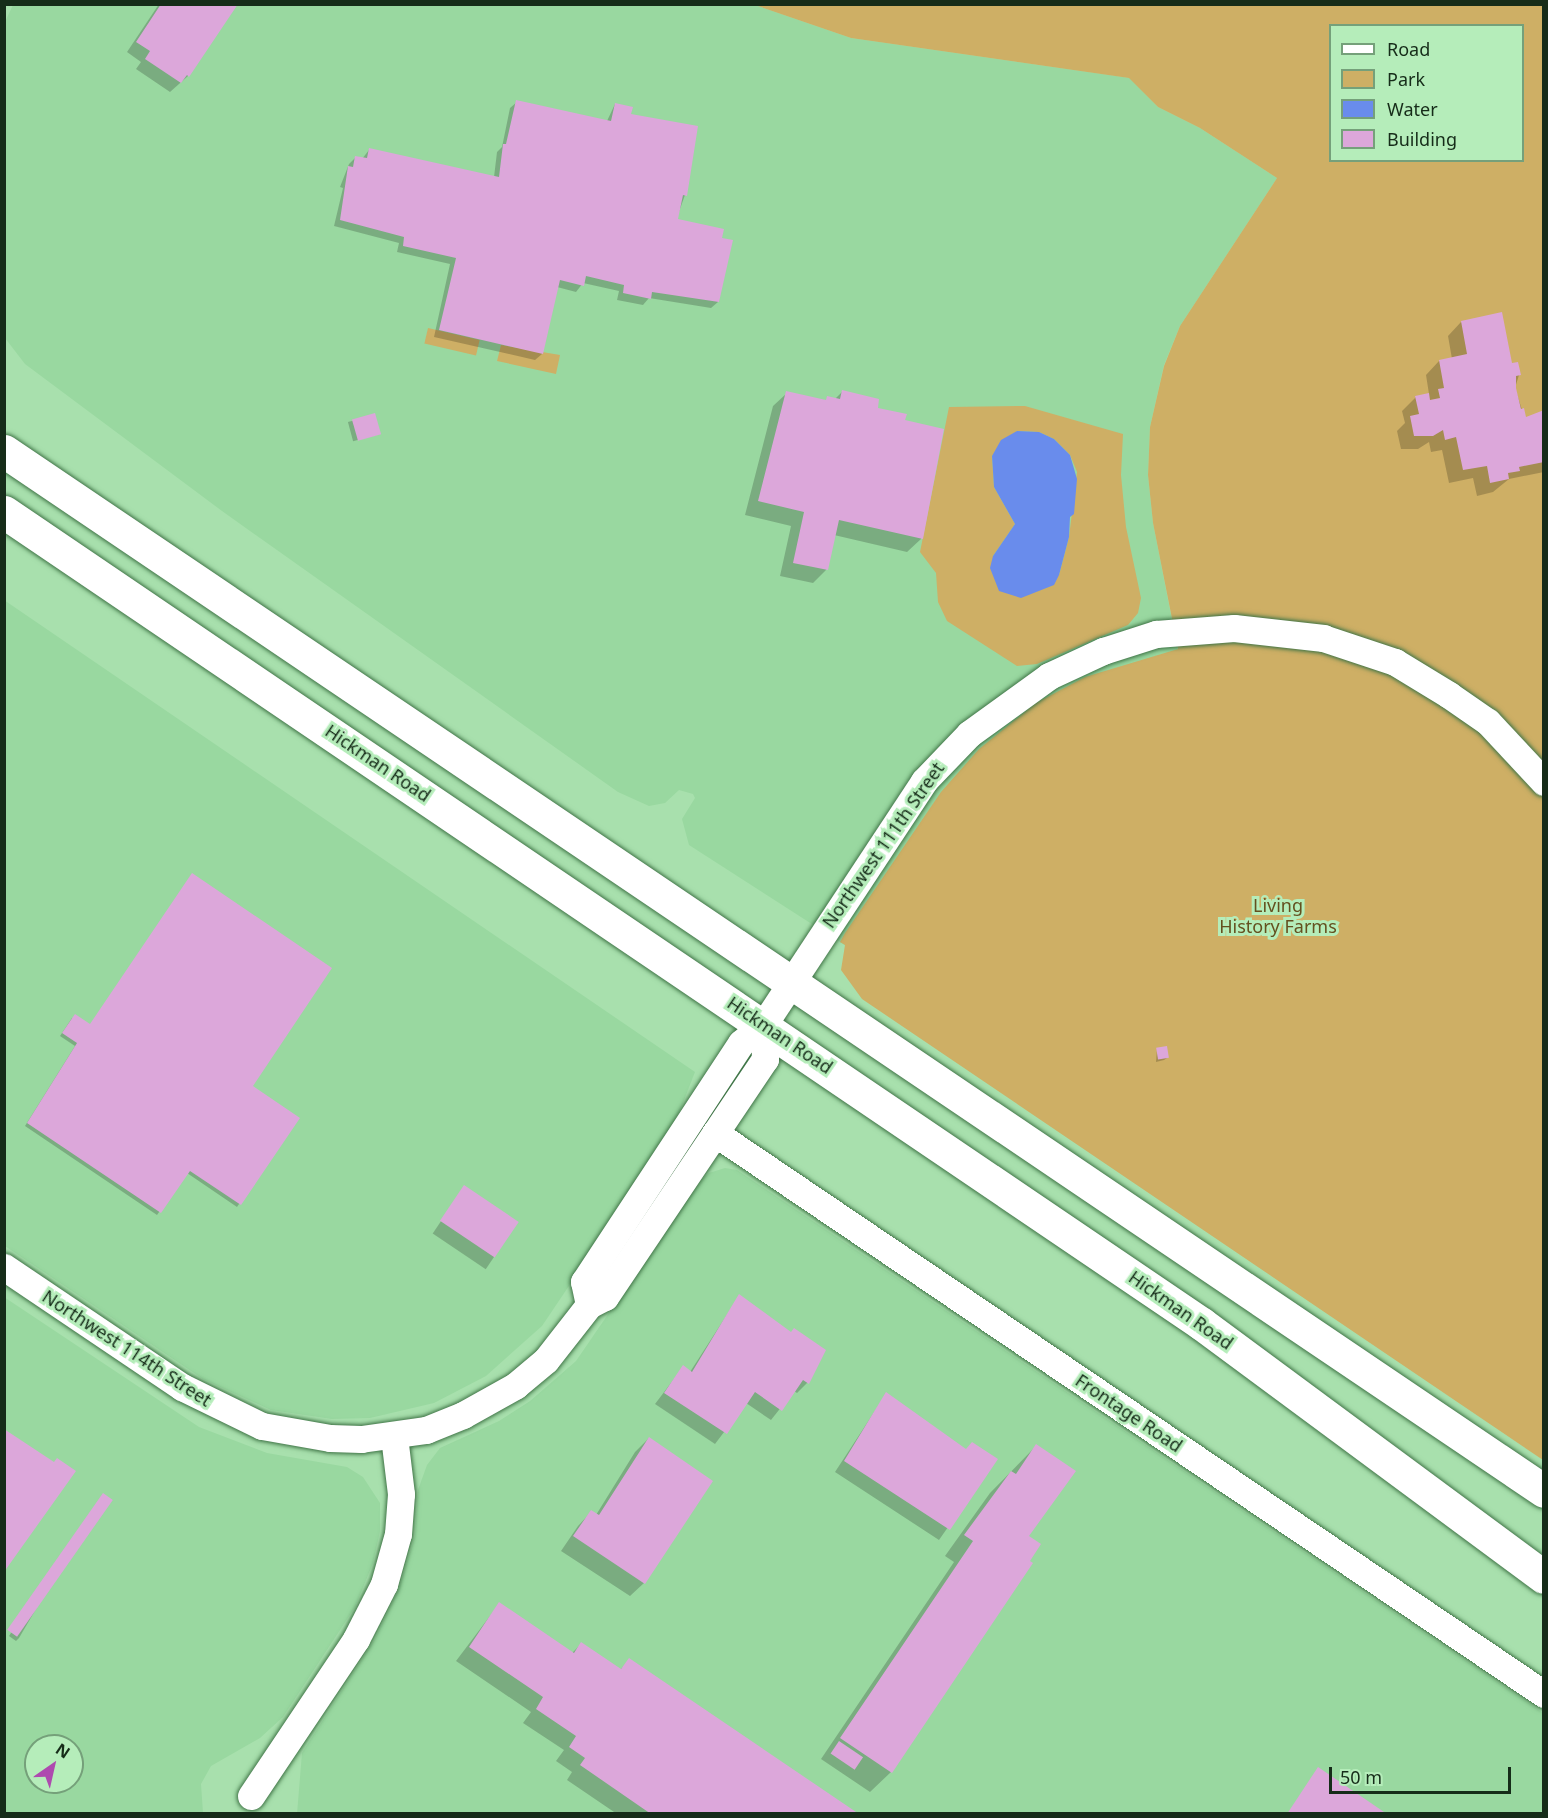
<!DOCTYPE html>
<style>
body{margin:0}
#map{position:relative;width:1548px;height:1818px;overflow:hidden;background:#a8e0ad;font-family:"Noto Sans",sans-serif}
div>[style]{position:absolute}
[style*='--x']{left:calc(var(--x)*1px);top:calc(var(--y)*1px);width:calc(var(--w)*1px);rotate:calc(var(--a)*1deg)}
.built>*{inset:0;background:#99d8a0}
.green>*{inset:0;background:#ceaf65;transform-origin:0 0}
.water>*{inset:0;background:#698cec}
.shadow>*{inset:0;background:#0003;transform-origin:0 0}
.building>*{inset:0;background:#dca7da;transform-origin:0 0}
.roads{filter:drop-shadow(0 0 2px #3f7446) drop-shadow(0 0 2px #3f7446)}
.minor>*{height:27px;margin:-13.5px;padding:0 13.5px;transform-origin:13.5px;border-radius:13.5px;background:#fff}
.major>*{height:33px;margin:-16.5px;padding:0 16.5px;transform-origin:16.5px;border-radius:16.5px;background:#fff}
span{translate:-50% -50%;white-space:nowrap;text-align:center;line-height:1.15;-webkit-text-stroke:6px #b5edba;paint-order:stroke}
.street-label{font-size:18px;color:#162c19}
.park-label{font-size:18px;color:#64501f}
.frame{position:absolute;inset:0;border:6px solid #162c19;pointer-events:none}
.legend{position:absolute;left:1329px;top:24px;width:195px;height:138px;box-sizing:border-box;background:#b5edba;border:2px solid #75a07a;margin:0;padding:8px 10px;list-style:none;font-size:18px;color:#162c19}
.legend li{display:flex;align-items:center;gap:12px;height:30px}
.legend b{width:30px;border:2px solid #75a07a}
.north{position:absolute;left:24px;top:1734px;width:60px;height:60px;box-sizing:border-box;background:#b5edba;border:2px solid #75a07a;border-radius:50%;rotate:34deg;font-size:16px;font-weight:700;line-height:24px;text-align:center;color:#162c19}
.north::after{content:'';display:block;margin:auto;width:21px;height:27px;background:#ae4aaf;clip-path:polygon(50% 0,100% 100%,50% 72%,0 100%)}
.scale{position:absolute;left:1329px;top:1767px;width:182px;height:27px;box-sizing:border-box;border:3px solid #162c19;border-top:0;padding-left:8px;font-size:18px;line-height:21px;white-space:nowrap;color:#162c19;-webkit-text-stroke:4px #b5edba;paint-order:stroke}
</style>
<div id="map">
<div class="built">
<i style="clip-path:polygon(13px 5px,755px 5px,851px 38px,1130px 78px,1158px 107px,1200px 128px,1277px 178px,1180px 326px,1164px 365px,1150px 427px,1148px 475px,1153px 523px,1181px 666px,860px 955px,689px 845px,682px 819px,695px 798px,693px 794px,679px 790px,665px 803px,649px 806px,618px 792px,222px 511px,25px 364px,5px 338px,4px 24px)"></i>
<i style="clip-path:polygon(4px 600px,695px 1072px,677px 1118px,649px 1167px,542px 1326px,486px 1376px,434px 1403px,370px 1418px,332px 1419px,271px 1410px,203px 1379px,5px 1246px)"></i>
<i style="clip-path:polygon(725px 1168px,737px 1170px,1543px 1713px,1543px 1813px,297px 1814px,302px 1753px,375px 1639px,399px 1589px,415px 1536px,418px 1490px,427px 1465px,440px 1448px,499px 1421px,530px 1401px,576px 1361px,698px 1183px,709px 1173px)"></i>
<i style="clip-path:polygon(evenodd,4px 1297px,199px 1427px,267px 1453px,347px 1467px,363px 1477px,380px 1503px,380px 1531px,373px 1563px,355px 1607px,283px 1717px,260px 1738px,211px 1766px,201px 1784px,203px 1813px,5px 1813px,4px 1297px,36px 1746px,72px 1746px,72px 1782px,36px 1782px,36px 1746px)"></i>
</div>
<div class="green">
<i style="clip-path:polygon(evenodd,755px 5px,1543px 5px,1543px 1460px,862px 999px,841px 970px,845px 945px,840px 942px,845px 933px,941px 792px,979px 749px,1036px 703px,1085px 677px,1178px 649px,1153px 523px,1148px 475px,1150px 427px,1164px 366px,1180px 326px,1277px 178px,1200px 128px,1158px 107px,1129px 78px,851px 38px,755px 5px,1330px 26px,1522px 26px,1522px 160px,1330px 160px,1330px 26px)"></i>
<i style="left:428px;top:328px;width:53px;height:16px;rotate:13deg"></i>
<i style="clip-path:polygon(501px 345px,560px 355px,556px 374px,497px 361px)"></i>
<i style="clip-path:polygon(evenodd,1025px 406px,1123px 434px,1121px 475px,1126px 527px,1141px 598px,1138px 613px,1128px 625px,1037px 664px,1017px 666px,947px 621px,938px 602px,936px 573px,920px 552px,949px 407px,1025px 406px,1017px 431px,1039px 432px,1054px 439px,1070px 455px,1077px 472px,1069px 537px,1059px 575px,993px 556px,1015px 524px,994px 487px,992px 456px,1017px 431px)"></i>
</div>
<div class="water">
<i style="clip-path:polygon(1017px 431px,1039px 432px,1054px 439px,1070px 455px,1077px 479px,1074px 514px,1070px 517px,1069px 537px,1059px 575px,1054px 585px,1021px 598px,999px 591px,990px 568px,993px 556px,1015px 524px,994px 487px,992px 456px,1001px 440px)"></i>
</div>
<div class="shadow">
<i style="clip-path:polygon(159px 4px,236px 4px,188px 76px,170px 92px,136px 69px,141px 62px,127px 52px)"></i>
<i style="clip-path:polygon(517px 102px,607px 121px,615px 104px,630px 115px,685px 195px,676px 220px,718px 302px,711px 308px,649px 298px,643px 305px,617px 300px,619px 291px,583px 283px,576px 292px,557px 287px,542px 354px,535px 360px,434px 337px,450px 264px,397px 252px,399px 243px,334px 226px,343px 188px,340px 187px,349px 164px,356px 157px,362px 159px,369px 150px,494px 177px,497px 152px,502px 147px,510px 108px)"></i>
<i style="clip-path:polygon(1461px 322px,1519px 375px,1515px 388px,1525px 419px,1544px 412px,1544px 472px,1509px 479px,1493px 492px,1477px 496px,1473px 478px,1449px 483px,1442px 450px,1431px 452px,1429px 442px,1418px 449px,1401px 449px,1397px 431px,1405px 423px,1402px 411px,1416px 397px,1429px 394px,1426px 375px,1439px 361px,1452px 359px,1448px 336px)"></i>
<i style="clip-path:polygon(842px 392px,903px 421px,943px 430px,921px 539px,907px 552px,834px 535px,826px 570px,813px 583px,780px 576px,791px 526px,745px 515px,773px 406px,787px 393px,825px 401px,834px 400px)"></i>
<i style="left:374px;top:415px;width:20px;height:27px;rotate:75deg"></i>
<i style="clip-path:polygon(72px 1018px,298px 1118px,237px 1207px,187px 1173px,157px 1215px,25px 1126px,75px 1046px,60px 1036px)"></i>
<i style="clip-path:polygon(1157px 1049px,1167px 1058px,1164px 1060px,1156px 1062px)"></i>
<i style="left:464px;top:1187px;width:64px;height:56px;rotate:34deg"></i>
<i style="clip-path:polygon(739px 1296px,791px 1334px,824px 1350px,807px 1383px,797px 1393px,794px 1391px,771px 1420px,746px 1403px,715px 1444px,655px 1404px,683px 1367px,690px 1372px)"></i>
<i style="clip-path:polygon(886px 1394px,965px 1450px,995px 1460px,939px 1540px,835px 1472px)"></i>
<i style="clip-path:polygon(649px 1438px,644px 1583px,630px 1596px,561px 1551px,578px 1526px,591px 1512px,596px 1515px,635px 1452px)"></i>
<i style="clip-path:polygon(1036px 1446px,1027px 1536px,891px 1772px,870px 1792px,821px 1759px,954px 1562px,945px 1556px,990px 1493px)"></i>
<i style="clip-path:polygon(101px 1498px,19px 1638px,16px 1641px,9px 1636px)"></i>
<i style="clip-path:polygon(499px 1604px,572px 1653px,581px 1644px,620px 1670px,629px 1660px,856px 1814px,617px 1814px,567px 1780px,572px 1772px,556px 1761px,564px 1750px,523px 1723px,531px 1712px,456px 1661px)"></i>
</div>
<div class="building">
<i style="clip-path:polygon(161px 4px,238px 4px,189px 77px,187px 75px,181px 83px,145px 59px,150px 51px,136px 42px)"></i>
<i style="clip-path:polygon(516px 100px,611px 121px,615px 103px,633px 107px,631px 114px,698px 126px,687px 196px,683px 195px,678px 219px,724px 229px,722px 238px,733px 240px,719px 302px,652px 292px,651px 299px,623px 293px,624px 285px,586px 276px,584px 286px,560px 280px,543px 354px,439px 330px,456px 258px,403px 246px,404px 237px,340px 220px,348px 166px,353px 167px,355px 156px,367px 158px,369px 148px,499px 177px,503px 144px,506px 144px)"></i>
<i style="clip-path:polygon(1502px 312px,1512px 363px,1518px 362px,1521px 375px,1516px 376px,1516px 388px,1521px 409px,1524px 408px,1526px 417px,1544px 410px,1544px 462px,1519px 467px,1520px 471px,1508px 473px,1509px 479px,1490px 483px,1487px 466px,1463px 470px,1456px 437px,1445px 440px,1443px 430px,1433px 436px,1414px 436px,1410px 416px,1419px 414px,1415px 396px,1429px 393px,1430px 400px,1440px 398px,1438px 389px,1444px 388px,1439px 360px,1467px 354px,1461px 321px)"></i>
<i style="clip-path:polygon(842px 390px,879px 399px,878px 408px,907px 414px,905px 420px,944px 429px,923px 539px,839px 520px,828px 570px,793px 563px,804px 512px,758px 501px,786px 391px,826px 400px,827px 396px,840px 399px)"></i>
<i style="left:375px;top:413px;width:22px;height:24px;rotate:74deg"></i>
<i style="clip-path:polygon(192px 873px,332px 968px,253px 1086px,300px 1118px,241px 1205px,190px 1171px,161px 1213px,27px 1123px,77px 1043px,62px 1033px,75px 1014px,90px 1024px)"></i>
<i style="left:1167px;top:1046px;width:12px;height:11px;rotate:81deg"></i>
<i style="left:464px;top:1185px;width:66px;height:43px;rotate:34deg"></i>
<i style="clip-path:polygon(739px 1294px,791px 1332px,794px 1328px,826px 1350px,809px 1384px,803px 1380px,782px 1411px,755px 1392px,727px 1434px,664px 1393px,683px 1365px,692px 1372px)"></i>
<i style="clip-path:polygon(886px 1392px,966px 1449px,972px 1442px,998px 1459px,950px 1530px,844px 1461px)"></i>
<i style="clip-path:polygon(4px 1429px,54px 1462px,57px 1458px,76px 1471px,4px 1572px)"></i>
<i style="clip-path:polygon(649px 1437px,713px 1481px,645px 1584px,573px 1536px,591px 1510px,599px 1515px)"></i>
<i style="clip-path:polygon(1036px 1444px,1076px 1471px,1029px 1536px,1041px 1544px,1030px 1561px,1033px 1563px,892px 1773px,840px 1738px,973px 1541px,964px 1535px,1011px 1471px,1016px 1474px)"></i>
<i style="left:103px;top:1493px;width:12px;height:167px;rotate:35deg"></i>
<i style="clip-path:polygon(499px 1602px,574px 1653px,581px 1642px,621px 1669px,629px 1658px,859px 1814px,651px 1814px,580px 1765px,585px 1758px,569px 1747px,576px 1736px,536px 1709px,543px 1697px,469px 1647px)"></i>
<i style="left:839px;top:1741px;width:29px;height:15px;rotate:34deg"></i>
<i style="clip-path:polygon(1318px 1767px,1387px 1814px,1287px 1814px)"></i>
</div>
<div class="roads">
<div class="minor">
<i style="--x:715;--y:1133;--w:1001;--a:34.09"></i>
<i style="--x:4;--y:1267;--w:215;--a:34"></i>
<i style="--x:182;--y:1387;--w:89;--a:26"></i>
<i style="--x:262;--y:1426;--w:69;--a:10"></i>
<i style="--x:330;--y:1438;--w:31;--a:2"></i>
<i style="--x:361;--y:1439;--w:66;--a:-7.9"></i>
<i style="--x:426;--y:1430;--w:40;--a:-22"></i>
<i style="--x:463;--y:1415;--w:60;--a:-29.1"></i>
<i style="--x:515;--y:1386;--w:40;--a:-40"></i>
<i style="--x:546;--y:1360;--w:70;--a:-52"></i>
<i style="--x:589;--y:1305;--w:18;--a:-27"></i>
<i style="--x:605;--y:1297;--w:287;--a:-56.1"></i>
<i style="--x:765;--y:1059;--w:35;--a:-92"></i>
<i style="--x:589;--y:1305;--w:24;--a:-102"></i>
<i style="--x:584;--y:1282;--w:286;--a:-56.7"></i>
<i style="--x:741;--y:1043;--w:30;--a:-40"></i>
<i style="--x:764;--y:1024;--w:291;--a:-56.6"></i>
<i style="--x:924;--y:781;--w:65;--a:-46.2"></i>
<i style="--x:969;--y:734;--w:99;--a:-35.9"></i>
<i style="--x:1049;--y:676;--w:60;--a:-24.8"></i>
<i style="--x:1103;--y:651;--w:56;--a:-17.8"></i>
<i style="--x:1156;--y:634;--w:78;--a:-4.4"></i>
<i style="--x:1234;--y:628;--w:90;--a:6.4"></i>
<i style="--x:1323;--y:638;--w:76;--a:18.4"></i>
<i style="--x:1395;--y:662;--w:63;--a:31.4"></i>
<i style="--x:1449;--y:695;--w:47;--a:34.7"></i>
<i style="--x:1488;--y:722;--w:82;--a:47"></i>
<i style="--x:251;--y:1796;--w:189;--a:-56.2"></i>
<i style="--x:356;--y:1639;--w:62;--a:-63"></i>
<i style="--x:384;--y:1584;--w:52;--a:-74.4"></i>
<i style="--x:398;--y:1534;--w:40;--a:-85.7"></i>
<i style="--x:401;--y:1494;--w:58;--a:-96.9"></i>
</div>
<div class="major">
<i style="--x:4;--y:451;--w:1858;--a:34.03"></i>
<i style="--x:4;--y:512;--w:1447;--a:34.13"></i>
<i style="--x:1202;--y:1324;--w:425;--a:36.5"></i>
</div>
</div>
<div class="street-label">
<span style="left:378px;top:763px;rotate:34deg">Hickman Road</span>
<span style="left:883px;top:845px;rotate:-55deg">Northwest 111th Street</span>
<span style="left:780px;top:1035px;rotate:34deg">Hickman Road</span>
<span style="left:1181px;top:1310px;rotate:35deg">Hickman Road</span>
<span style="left:127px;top:1348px;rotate:33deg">Northwest 114th Street</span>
<span style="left:1129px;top:1413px;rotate:34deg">Frontage Road</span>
</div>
<div class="park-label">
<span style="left:1278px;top:916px">Living<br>History Farms</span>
</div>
<div class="frame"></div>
<ul class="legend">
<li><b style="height:8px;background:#fff"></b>Road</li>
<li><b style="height:16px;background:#ceaf65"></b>Park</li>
<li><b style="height:16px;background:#698cec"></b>Water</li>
<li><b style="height:16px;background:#dca7da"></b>Building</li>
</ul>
<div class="north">N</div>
<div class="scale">50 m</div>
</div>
